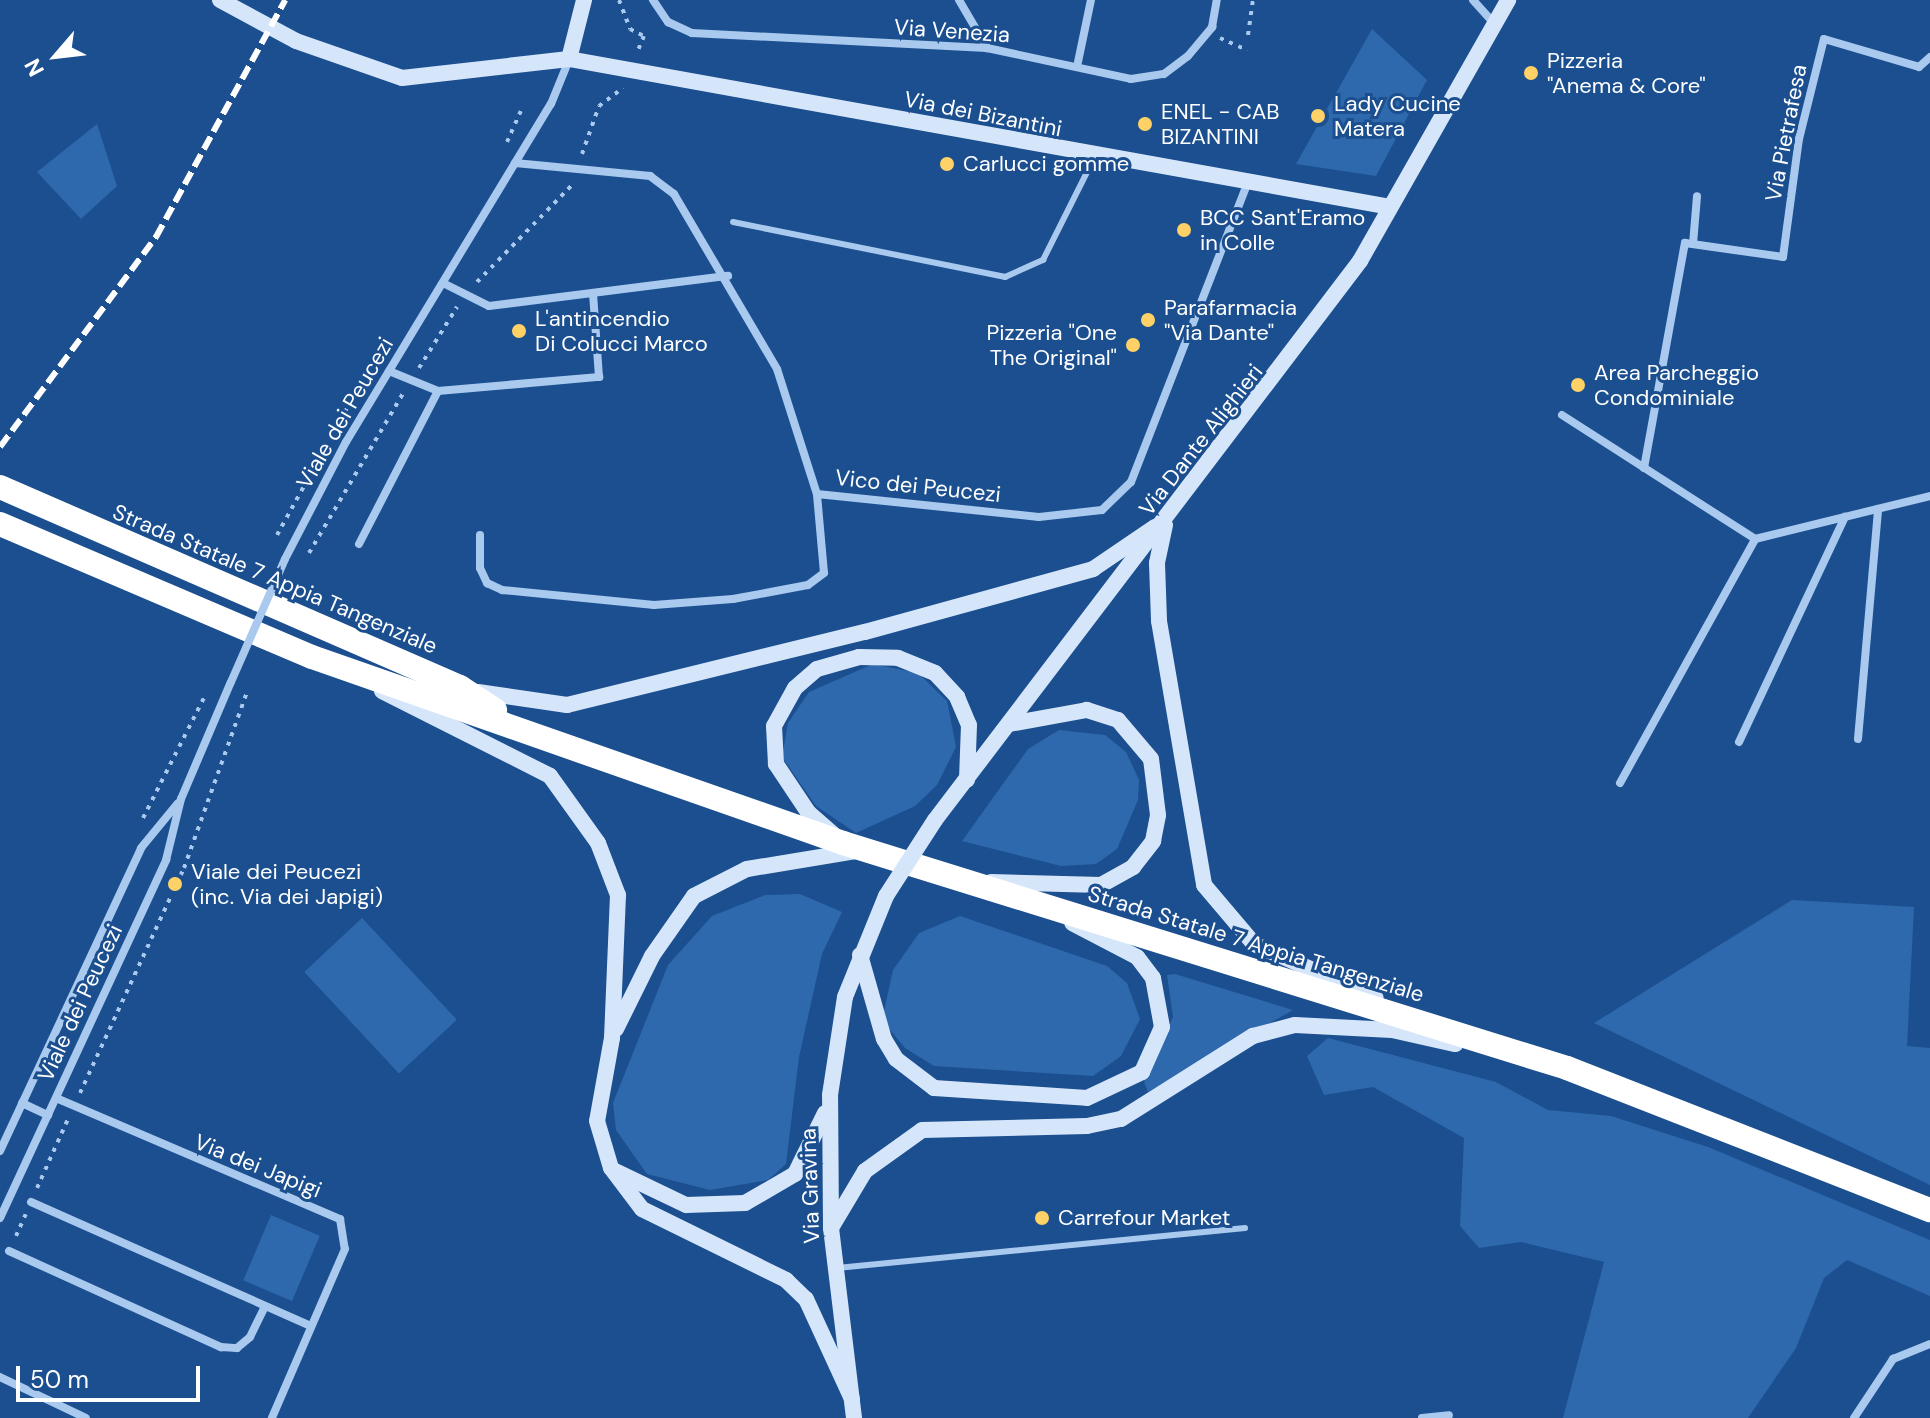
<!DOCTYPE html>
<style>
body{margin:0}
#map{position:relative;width:1930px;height:1418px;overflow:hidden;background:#1b4f8f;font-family:"DM Sans",sans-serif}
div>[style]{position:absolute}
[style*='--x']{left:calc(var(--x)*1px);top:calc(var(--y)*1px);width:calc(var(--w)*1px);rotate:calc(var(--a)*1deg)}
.green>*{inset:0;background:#2e69ad;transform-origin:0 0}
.path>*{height:4px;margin-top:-2px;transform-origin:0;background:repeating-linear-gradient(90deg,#a9c9ee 0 4px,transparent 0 10px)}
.lane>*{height:6px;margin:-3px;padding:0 3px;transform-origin:3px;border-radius:3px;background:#a9c9ee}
.street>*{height:8px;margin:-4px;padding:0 4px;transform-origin:4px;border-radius:4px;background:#a9c9ee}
.secondary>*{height:16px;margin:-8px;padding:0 8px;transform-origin:8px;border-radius:8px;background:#d6e6fa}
.highway>*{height:24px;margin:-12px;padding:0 12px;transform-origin:12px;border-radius:12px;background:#fff}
.rail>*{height:6px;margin-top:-3px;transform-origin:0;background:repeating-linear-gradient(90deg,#fff 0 14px,transparent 0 20px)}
.street-bridge>*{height:8px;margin:-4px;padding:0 4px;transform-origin:4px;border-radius:4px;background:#a9c9ee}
.secondary-bridge>*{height:16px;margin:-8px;padding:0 8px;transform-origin:8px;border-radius:8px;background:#d6e6fa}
.dots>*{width:22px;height:22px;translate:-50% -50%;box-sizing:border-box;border:4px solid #1b4f8f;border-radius:50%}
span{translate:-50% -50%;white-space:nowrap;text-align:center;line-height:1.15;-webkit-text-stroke:6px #1b4f8f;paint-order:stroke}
.street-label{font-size:22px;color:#fff}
.poi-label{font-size:22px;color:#fff}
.left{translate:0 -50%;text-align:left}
.right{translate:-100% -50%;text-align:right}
.north{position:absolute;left:16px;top:16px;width:80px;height:80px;-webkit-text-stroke:6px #1b4f8f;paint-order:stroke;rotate:242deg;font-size:22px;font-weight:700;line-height:32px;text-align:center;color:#fff}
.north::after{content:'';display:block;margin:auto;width:28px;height:36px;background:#fff;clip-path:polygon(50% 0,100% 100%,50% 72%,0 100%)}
.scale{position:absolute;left:16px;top:1366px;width:184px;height:36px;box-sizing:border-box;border:4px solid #fff;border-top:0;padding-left:10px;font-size:24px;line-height:28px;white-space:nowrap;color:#fff;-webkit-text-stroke:6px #1b4f8f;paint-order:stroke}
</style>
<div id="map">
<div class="green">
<i style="clip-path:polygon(1372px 29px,1427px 80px,1376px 176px,1296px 164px)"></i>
<i style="clip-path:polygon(97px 124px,117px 186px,81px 219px,37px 172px)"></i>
<i style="clip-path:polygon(873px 664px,918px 673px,947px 701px,956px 747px,937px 785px,915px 806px,856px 833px,816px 806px,782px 757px,788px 723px,809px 692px)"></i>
<i style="clip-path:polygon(1059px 730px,1105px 735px,1126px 752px,1139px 780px,1138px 800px,1117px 849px,1096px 864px,1061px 866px,962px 841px,1028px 749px)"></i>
<i style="clip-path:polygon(800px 894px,842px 912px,822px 954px,799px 1057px,786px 1164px,768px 1180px,710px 1190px,647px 1174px,616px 1130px,613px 1103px,668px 965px,712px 916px,765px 895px)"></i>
<i style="clip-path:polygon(1792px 900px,1914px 907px,1907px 1046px,1930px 1048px,1930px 1185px,1594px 1023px)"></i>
<i style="clip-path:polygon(960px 916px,1107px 966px,1127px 983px,1140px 1019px,1121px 1056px,1093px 1076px,934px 1066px,905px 1048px,882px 1020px,893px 970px,919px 933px)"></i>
<i style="left:362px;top:918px;width:139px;height:79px;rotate:47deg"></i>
<i style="clip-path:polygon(1167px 975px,1175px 974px,1293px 1010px,1148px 1092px,1144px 1082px,1173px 1017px)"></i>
<i style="clip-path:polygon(1328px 1038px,1496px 1082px,1548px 1110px,1611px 1116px,1708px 1147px,1930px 1240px,1930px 1296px,1847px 1260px,1824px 1278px,1796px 1348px,1748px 1418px,1563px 1418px,1604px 1262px,1521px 1242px,1479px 1248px,1460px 1226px,1464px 1138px,1373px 1087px,1324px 1095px,1307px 1056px)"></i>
<i style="left:271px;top:1215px;width:53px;height:71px;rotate:23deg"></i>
</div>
<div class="path">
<i style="--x:619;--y:0;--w:31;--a:69"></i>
<i style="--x:630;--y:29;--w:16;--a:27"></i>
<i style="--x:644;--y:36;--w:15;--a:113"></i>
<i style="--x:1248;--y:35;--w:35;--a:-82"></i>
<i style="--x:1220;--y:38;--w:30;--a:24"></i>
<i style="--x:507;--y:142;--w:34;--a:-66"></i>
<i style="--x:582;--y:154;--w:51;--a:-70.5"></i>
<i style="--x:599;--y:106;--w:30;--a:-37"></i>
<i style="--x:477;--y:282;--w:136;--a:-45.6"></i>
<i style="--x:419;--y:368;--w:72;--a:-58.1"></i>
<i style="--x:277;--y:535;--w:191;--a:-61.1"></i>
<i style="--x:309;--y:553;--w:187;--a:-59.5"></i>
<i style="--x:143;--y:818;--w:135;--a:-63.1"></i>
<i style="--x:80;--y:1093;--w:248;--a:-65.2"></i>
<i style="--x:184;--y:868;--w:187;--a:-70.3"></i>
<i style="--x:37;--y:1188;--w:76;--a:-65.8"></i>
<i style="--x:16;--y:1236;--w:24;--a:-66"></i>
</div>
<div class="lane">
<i style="--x:733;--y:222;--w:278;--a:11.4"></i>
<i style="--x:1005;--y:277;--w:42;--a:-24.1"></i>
<i style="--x:1043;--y:260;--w:114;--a:-63.4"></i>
<i style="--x:837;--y:1268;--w:410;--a:-5.6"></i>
</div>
<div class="street">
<i style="--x:653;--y:0;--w:27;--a:56"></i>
<i style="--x:668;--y:22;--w:26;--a:25"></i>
<i style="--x:692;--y:33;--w:295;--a:2.9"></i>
<i style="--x:987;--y:48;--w:147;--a:12.1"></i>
<i style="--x:1131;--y:79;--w:33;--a:-9"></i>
<i style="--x:1164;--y:74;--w:30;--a:-37"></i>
<i style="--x:1188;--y:56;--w:38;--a:-50"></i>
<i style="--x:1212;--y:27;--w:27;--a:-80"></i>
<i style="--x:959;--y:0;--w:56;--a:59.7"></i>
<i style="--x:1473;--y:0;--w:31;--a:48"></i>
<i style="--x:1078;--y:62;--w:63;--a:-78.2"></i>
<i style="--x:515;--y:163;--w:136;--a:5.5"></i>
<i style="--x:650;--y:176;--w:30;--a:37"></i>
<i style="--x:674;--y:194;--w:203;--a:59.5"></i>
<i style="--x:777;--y:369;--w:131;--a:72.3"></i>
<i style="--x:817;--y:494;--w:223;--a:5.9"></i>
<i style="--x:1039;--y:517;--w:63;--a:-6.3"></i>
<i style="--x:1102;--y:510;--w:40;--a:-44"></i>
<i style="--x:1131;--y:482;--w:322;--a:-68.7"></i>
<i style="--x:1693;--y:244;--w:48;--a:-85.2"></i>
<i style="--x:443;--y:283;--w:51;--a:26.6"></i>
<i style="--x:489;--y:306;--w:241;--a:-7.2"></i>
<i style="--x:389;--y:371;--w:53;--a:22.2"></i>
<i style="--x:438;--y:391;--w:162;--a:-5"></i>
<i style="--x:599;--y:377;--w:84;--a:-94.1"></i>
<i style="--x:1562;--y:415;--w:229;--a:32.7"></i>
<i style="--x:1755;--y:539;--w:180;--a:-13.8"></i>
<i style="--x:1644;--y:468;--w:229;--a:-79.7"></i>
<i style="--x:1685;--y:243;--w:99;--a:8.1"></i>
<i style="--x:1783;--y:257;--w:119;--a:-82.3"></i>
<i style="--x:1799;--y:139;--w:103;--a:-76"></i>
<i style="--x:1824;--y:39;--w:99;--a:16.4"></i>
<i style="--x:1919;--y:67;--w:15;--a:-42"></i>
<i style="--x:480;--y:535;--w:33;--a:90"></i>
<i style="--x:480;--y:568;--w:17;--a:65"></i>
<i style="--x:487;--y:583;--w:17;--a:25"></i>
<i style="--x:502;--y:590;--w:153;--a:5.6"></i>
<i style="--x:654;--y:605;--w:79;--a:-4.3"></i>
<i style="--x:733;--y:599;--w:76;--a:-10.6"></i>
<i style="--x:808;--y:585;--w:20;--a:-37"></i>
<i style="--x:824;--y:573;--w:79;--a:-95.1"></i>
<i style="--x:359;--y:544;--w:172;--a:-62.7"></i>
<i style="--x:285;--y:559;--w:132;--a:-62.5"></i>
<i style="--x:346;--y:442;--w:395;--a:-58.8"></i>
<i style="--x:551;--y:104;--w:48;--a:-67.8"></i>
<i style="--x:1858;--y:739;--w:231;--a:-85"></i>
<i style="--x:1739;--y:742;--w:249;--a:-64.8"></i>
<i style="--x:1620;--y:783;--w:279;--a:-61"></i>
<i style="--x:56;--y:1098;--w:309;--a:23.1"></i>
<i style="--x:340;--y:1219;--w:30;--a:81"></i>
<i style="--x:345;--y:1249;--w:184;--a:113.4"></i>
<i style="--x:22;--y:1103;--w:29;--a:25"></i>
<i style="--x:0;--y:1151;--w:334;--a:-65"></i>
<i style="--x:141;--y:848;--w:58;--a:-50.6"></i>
<i style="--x:31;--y:1202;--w:306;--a:23.9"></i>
<i style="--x:0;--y:1218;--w:395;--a:-65.1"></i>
<i style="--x:166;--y:860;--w:63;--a:-76.2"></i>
<i style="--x:181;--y:799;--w:127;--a:-66.9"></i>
<i style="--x:9;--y:1251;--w:233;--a:24.4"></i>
<i style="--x:221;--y:1347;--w:16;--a:4"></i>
<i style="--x:237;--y:1348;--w:17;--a:-40"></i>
<i style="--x:250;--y:1337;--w:34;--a:-64"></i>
<i style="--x:0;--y:1377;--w:95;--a:25.5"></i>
<i style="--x:1422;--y:1418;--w:27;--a:-6"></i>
<i style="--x:1854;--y:1418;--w:71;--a:-56.5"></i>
<i style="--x:1893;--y:1359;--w:40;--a:-22"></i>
</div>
<div class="secondary">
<i style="--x:220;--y:0;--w:86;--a:28.3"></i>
<i style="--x:296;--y:41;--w:112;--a:19.2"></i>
<i style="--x:402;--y:78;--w:168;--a:-6.5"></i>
<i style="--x:569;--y:59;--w:834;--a:10.22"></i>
<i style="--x:569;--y:59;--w:61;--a:-75.7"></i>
<i style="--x:1165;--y:525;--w:39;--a:102"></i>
<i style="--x:1157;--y:563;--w:58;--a:88"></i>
<i style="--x:1159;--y:621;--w:268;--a:80.3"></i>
<i style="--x:1204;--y:885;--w:77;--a:49.7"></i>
<i style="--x:1254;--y:944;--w:133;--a:23.9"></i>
<i style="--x:382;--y:691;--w:188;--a:26.8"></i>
<i style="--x:550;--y:776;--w:82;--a:54.4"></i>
<i style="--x:598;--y:843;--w:56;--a:69"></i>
<i style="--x:618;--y:895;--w:143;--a:92.4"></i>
<i style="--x:612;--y:1038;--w:84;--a:100.2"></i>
<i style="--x:597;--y:1121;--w:49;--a:73.4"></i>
<i style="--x:611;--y:1168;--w:51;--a:52.9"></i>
<i style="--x:642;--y:1209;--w:161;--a:26.2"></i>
<i style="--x:786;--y:1280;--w:28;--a:44"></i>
<i style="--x:806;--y:1299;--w:110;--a:65.3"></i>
<i style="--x:478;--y:692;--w:90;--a:8.3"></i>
<i style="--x:567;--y:705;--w:307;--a:-13.8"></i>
<i style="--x:865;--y:632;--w:237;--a:-15.4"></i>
<i style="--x:1093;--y:569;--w:75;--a:-34.1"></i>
<i style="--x:935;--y:820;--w:702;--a:-52.75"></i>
<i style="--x:1360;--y:261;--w:300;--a:-60.4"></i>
<i style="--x:833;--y:834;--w:33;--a:-139"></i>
<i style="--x:808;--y:812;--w:58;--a:-123.7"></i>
<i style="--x:776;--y:764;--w:38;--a:-93"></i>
<i style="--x:774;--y:726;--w:43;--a:-61.1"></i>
<i style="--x:795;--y:688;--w:29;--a:-41"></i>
<i style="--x:817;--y:669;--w:44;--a:-15.9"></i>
<i style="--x:859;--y:657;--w:39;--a:1"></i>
<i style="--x:898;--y:658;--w:40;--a:22"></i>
<i style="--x:935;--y:673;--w:33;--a:47"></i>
<i style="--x:957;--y:697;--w:30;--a:67"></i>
<i style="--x:969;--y:725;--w:55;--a:92.1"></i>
<i style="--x:991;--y:882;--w:110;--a:1.6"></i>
<i style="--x:1101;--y:885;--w:37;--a:-29"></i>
<i style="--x:1133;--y:867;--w:33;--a:-52"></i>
<i style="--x:1153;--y:841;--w:26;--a:-79"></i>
<i style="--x:1158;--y:815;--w:56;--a:-97.1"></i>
<i style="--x:1151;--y:759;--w:51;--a:-130.2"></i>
<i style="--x:1118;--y:720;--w:33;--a:-162"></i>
<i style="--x:1087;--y:710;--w:79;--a:169.8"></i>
<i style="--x:860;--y:955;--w:87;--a:74.1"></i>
<i style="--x:884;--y:1039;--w:23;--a:59"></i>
<i style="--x:896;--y:1059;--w:48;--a:37.3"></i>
<i style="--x:934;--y:1088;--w:153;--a:3.7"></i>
<i style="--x:1087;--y:1098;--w:61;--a:-25.3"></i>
<i style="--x:1142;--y:1072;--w:49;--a:-66"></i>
<i style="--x:1162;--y:1027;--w:50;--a:-100.4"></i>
<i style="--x:1153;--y:978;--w:26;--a:-127"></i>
<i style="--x:1137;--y:957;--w:73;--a:-152.4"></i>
<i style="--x:616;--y:1029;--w:81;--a:-63.7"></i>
<i style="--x:652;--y:956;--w:73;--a:-55"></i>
<i style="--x:694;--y:896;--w:59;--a:-27"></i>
<i style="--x:747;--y:869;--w:110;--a:-9.4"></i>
<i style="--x:615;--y:1171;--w:79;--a:25.6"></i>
<i style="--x:686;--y:1205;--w:59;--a:-1.9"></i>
<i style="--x:745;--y:1203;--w:58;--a:-30.1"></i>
<i style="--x:795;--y:1174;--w:68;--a:-63.8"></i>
<i style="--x:831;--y:1228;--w:66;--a:-59.2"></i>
<i style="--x:865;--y:1171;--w:70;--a:-35.7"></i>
<i style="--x:922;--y:1130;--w:165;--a:-1.4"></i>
<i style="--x:1087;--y:1126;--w:35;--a:-12"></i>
<i style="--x:1121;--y:1119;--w:156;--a:-32.2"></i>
<i style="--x:1253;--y:1036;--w:43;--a:-14.7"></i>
<i style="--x:1295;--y:1025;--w:97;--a:3"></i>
<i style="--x:1392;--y:1030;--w:65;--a:12.5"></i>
<i style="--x:854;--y:1418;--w:191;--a:-96.9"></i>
<i style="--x:831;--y:1228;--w:133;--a:-90.4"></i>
<i style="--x:830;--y:1095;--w:99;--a:-81.3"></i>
<i style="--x:845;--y:997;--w:109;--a:-67.9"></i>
</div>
<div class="highway">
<i style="--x:0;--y:487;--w:502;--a:23.5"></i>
<i style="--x:460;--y:687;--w:42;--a:33.3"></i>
<i style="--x:0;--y:524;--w:339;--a:23.1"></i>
<i style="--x:312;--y:657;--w:563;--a:19.3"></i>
<i style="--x:843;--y:843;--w:758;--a:17.26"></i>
<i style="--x:1567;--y:1068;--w:390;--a:21.4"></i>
</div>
<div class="rail">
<i style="--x:0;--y:447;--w:262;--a:-53.4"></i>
<i style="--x:156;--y:237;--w:270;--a:-61.4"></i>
</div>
<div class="street-bridge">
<i style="--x:231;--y:682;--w:134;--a:-66.3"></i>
</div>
<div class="secondary-bridge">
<i style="--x:886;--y:896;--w:90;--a:-57.2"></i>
</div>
<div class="dots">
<i style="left:1531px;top:73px;background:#ffd166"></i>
<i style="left:1318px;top:116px;background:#ffd166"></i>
<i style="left:1145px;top:124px;background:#ffd166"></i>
<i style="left:947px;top:164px;background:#ffd166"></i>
<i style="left:1184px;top:230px;background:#ffd166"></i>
<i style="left:1148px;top:320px;background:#ffd166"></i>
<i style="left:519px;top:331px;background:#ffd166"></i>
<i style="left:1133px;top:345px;background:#ffd166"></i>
<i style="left:1578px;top:385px;background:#ffd166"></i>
<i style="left:175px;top:884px;background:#ffd166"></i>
<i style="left:1042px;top:1218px;background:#ffd166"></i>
</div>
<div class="street-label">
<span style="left:952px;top:31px;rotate:4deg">Via Venezia</span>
<span style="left:983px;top:114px;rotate:11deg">Via dei Bizantini</span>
<span style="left:1786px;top:133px;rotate:-79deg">Via Pietrafesa</span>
<span style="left:345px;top:413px;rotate:-60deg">Viale dei Peucezi</span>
<span style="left:1201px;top:440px;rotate:-52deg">Via Dante Alighieri</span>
<span style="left:918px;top:486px;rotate:6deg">Vico dei Peucezi</span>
<span style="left:275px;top:579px;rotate:23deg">Strada Statale 7 Appia Tangenziale</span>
<span style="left:1256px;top:944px;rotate:17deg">Strada Statale 7 Appia Tangenziale</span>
<span style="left:80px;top:1003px;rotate:-65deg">Viale dei Peucezi</span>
<span style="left:258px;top:1166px;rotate:22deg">Via dei Japigi</span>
<span style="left:810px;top:1186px;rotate:-92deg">Via Gravina</span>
</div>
<div class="poi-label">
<span class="left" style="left:1547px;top:73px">Pizzeria<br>"Anema &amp; Core"</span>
<span class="left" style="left:1334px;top:116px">Lady Cucine<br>Matera</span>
<span class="left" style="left:1161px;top:124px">ENEL - CAB<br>BIZANTINI</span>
<span class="left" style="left:963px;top:164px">Carlucci gomme</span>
<span class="left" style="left:1200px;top:230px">BCC Sant'Eramo<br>in Colle</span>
<span class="left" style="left:1164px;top:320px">Parafarmacia<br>"Via Dante"</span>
<span class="left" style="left:535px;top:331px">L'antincendio<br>Di Colucci Marco</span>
<span class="right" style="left:1117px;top:345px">Pizzeria "One<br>The Original"</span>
<span class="left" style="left:1594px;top:385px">Area Parcheggio<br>Condominiale</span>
<span class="left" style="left:191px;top:884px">Viale dei Peucezi<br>(inc. Via dei Japigi)</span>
<span class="left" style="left:1058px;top:1218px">Carrefour Market</span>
</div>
<div class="north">N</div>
<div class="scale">50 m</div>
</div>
